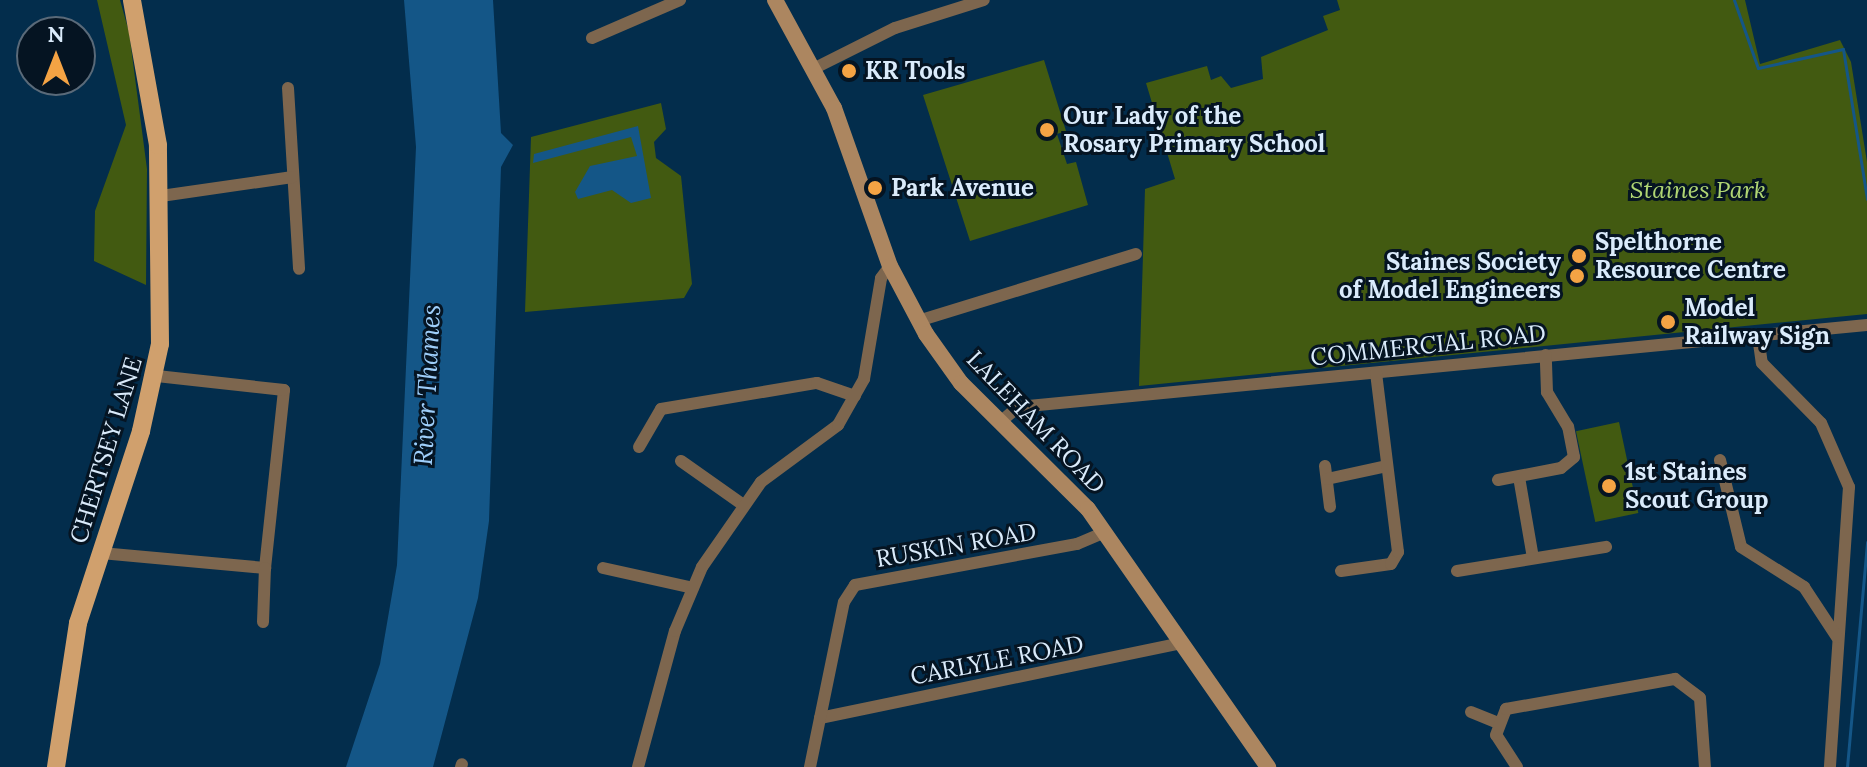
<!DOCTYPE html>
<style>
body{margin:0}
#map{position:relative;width:1867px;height:767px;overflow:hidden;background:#032d4c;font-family:Lora,serif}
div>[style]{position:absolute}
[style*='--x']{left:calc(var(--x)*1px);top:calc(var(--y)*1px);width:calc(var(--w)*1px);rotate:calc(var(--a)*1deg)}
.green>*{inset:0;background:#425a11;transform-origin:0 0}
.water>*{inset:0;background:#145687}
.stream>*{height:3px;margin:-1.5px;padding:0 1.5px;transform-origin:1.5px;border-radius:1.5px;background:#145687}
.minor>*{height:12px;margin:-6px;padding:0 6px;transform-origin:6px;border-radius:6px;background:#7d664e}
.secondary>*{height:16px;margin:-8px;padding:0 8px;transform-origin:8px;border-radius:8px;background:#ac8660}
.primary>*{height:18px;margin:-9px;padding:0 9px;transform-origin:9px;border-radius:9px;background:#d0a06d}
.dots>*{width:22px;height:22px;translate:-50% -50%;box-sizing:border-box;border:4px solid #051422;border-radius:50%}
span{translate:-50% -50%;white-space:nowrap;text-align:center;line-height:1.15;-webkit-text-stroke:6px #051422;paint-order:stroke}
.poi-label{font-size:24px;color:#daebfb;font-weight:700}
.left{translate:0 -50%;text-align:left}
.right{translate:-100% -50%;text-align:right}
.park-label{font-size:24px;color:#b0d673;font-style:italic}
.street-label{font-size:24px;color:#daebfb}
.water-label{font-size:26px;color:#9ecefa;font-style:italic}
.north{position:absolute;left:16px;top:16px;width:80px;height:80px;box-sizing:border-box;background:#051422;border:2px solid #5a6a79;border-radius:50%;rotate:0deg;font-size:22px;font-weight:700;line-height:32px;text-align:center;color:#daebfb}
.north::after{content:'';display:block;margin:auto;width:28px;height:36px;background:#f4a344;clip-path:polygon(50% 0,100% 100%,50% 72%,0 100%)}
</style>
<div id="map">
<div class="green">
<i style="clip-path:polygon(97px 0,120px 0,129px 32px,147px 169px,146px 285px,94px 261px,95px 211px,126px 125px)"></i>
<i style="clip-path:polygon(1337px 0,1745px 0,1760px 64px,1840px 40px,1851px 62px,1867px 162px,1867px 314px,1139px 386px,1145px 189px,1175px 179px,1146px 83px,1207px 66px,1211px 80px,1221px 76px,1231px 88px,1263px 79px,1261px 57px,1328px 30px,1323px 16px,1340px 10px)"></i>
<i style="clip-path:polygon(1044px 60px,1066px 131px,1057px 134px,1067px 164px,1076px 162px,1088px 205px,970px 241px,923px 95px)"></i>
<i style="clip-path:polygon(661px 103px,666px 129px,654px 142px,656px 158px,681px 176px,692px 284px,684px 298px,525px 312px,531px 137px)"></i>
<i style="left:1619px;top:422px;width:93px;height:44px;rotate:78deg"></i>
</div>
<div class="water">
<i style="clip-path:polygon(404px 0,493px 0,501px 133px,513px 145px,501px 167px,489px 521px,478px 598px,433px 767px,346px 767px,380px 664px,397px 565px,416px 147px)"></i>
<i style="clip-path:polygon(638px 126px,651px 198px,631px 203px,612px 190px,578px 199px,575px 192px,590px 166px,637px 156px,631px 137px,533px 163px,534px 154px)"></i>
</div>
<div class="stream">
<i style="--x:1734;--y:0;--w:72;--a:70.6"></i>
<i style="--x:1758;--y:68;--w:87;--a:-12.6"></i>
<i style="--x:1843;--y:49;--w:152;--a:80.9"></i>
<i style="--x:1847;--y:767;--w:226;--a:-84.9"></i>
</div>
<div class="minor">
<i style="--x:592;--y:38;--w:96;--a:-23.4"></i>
<i style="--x:815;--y:68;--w:89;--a:-26.6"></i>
<i style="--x:895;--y:28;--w:93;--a:-17.5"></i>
<i style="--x:288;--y:88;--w:181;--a:86.5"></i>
<i style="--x:161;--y:196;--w:133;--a:-8.2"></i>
<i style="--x:918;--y:321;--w:228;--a:-17.1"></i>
<i style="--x:1758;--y:336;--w:27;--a:82"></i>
<i style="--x:1762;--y:363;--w:84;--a:45.5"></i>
<i style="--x:1821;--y:423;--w:70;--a:66.4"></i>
<i style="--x:1849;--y:487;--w:281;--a:93.9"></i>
<i style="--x:999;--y:423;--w:25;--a:-40"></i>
<i style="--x:1018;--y:407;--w:853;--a:-5.52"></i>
<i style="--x:639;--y:447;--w:44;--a:-59.9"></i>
<i style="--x:661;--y:409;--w:158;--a:-9.5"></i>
<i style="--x:817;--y:383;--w:40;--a:18.9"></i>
<i style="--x:1720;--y:460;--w:89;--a:76.4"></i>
<i style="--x:1741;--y:547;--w:75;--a:32.4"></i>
<i style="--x:1804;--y:587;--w:60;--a:56.6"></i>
<i style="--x:681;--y:461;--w:75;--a:35.2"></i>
<i style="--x:1325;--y:466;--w:41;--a:83"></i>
<i style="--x:1519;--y:477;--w:82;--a:80.2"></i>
<i style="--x:1327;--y:479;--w:56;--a:-12.3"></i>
<i style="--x:1498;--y:480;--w:64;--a:-10.8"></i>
<i style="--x:1561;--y:468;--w:17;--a:-40"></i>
<i style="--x:1574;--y:457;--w:31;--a:-101"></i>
<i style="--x:1568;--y:427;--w:41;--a:-121"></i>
<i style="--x:1547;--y:392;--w:37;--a:-92"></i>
<i style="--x:101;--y:553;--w:165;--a:5.2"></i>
<i style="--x:265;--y:568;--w:179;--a:-83.9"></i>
<i style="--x:284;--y:390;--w:128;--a:-173.7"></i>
<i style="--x:603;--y:568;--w:92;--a:12.5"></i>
<i style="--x:1341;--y:571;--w:50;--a:-8"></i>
<i style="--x:1391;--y:564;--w:14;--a:-60"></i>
<i style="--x:1398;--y:552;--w:180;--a:-97"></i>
<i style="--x:1457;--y:571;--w:151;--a:-9.2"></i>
<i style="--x:263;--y:622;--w:54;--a:-87.9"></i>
<i style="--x:1471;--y:712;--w:27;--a:22"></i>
<i style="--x:820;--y:718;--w:370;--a:-11.7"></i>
<i style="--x:461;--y:767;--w:3;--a:-72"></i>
<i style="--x:638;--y:767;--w:141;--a:-74.8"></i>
<i style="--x:675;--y:631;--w:69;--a:-67.1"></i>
<i style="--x:702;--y:567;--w:103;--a:-55.2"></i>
<i style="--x:761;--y:482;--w:96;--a:-36.5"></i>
<i style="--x:838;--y:425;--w:53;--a:-60.5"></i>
<i style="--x:864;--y:379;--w:102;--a:-80.4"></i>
<i style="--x:881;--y:278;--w:15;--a:-53"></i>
<i style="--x:810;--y:767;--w:168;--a:-78.4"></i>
<i style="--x:844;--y:602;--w:20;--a:-57"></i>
<i style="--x:855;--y:585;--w:226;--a:-10.5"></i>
<i style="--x:1077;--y:544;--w:30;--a:-23"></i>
<i style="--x:1517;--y:767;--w:38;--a:-123"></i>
<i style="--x:1496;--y:735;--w:28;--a:-69"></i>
<i style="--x:1506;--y:709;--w:172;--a:-10.1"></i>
<i style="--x:1675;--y:679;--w:31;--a:37"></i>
<i style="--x:1700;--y:698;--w:69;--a:85.9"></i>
</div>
<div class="secondary">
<i style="--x:775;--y:0;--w:123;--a:61.4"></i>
<i style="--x:834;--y:108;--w:168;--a:70.5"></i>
<i style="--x:890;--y:266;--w:77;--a:62.1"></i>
<i style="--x:926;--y:334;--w:60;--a:54.5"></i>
<i style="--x:961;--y:383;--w:179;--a:44.8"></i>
<i style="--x:1088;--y:509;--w:315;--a:55.1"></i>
</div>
<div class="primary">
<i style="--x:56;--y:767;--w:146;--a:-81.3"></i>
<i style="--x:78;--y:623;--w:202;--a:-71.8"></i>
<i style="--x:141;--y:431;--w:89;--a:-77.7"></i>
<i style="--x:160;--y:344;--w:199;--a:-90.6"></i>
<i style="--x:158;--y:145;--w:147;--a:-100.2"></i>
</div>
<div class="dots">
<i style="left:849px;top:71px;background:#f4a344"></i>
<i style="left:1047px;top:130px;background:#f4a344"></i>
<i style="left:875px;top:188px;background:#f4a344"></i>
<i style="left:1579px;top:256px;background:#f4a344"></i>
<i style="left:1577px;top:276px;background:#f4a344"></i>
<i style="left:1668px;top:322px;background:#f4a344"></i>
<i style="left:1609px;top:486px;background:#f4a344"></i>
</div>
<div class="poi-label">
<span class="left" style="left:865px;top:71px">KR Tools</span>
<span class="left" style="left:1063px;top:130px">Our Lady of the<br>Rosary Primary School</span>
<span class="left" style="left:891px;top:188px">Park Avenue</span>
<span class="left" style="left:1595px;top:256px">Spelthorne<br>Resource Centre</span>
<span class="right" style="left:1561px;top:276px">Staines Society<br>of Model Engineers</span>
<span class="left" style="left:1684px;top:322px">Model<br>Railway Sign</span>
<span class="left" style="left:1625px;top:486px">1st Staines<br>Scout Group</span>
</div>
<div class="park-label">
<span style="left:1698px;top:190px">Staines Park</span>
</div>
<div class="street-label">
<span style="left:1428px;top:345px;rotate:-6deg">COMMERCIAL ROAD</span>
<span style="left:1036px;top:422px;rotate:46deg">LALEHAM ROAD</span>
<span style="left:106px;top:450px;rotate:-73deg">CHERTSEY LANE</span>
<span style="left:956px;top:545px;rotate:-10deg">RUSKIN ROAD</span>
<span style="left:997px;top:660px;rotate:-11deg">CARLYLE ROAD</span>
</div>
<div class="water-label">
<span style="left:427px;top:385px;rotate:-87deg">River Thames</span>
</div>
<div class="north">N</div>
</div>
